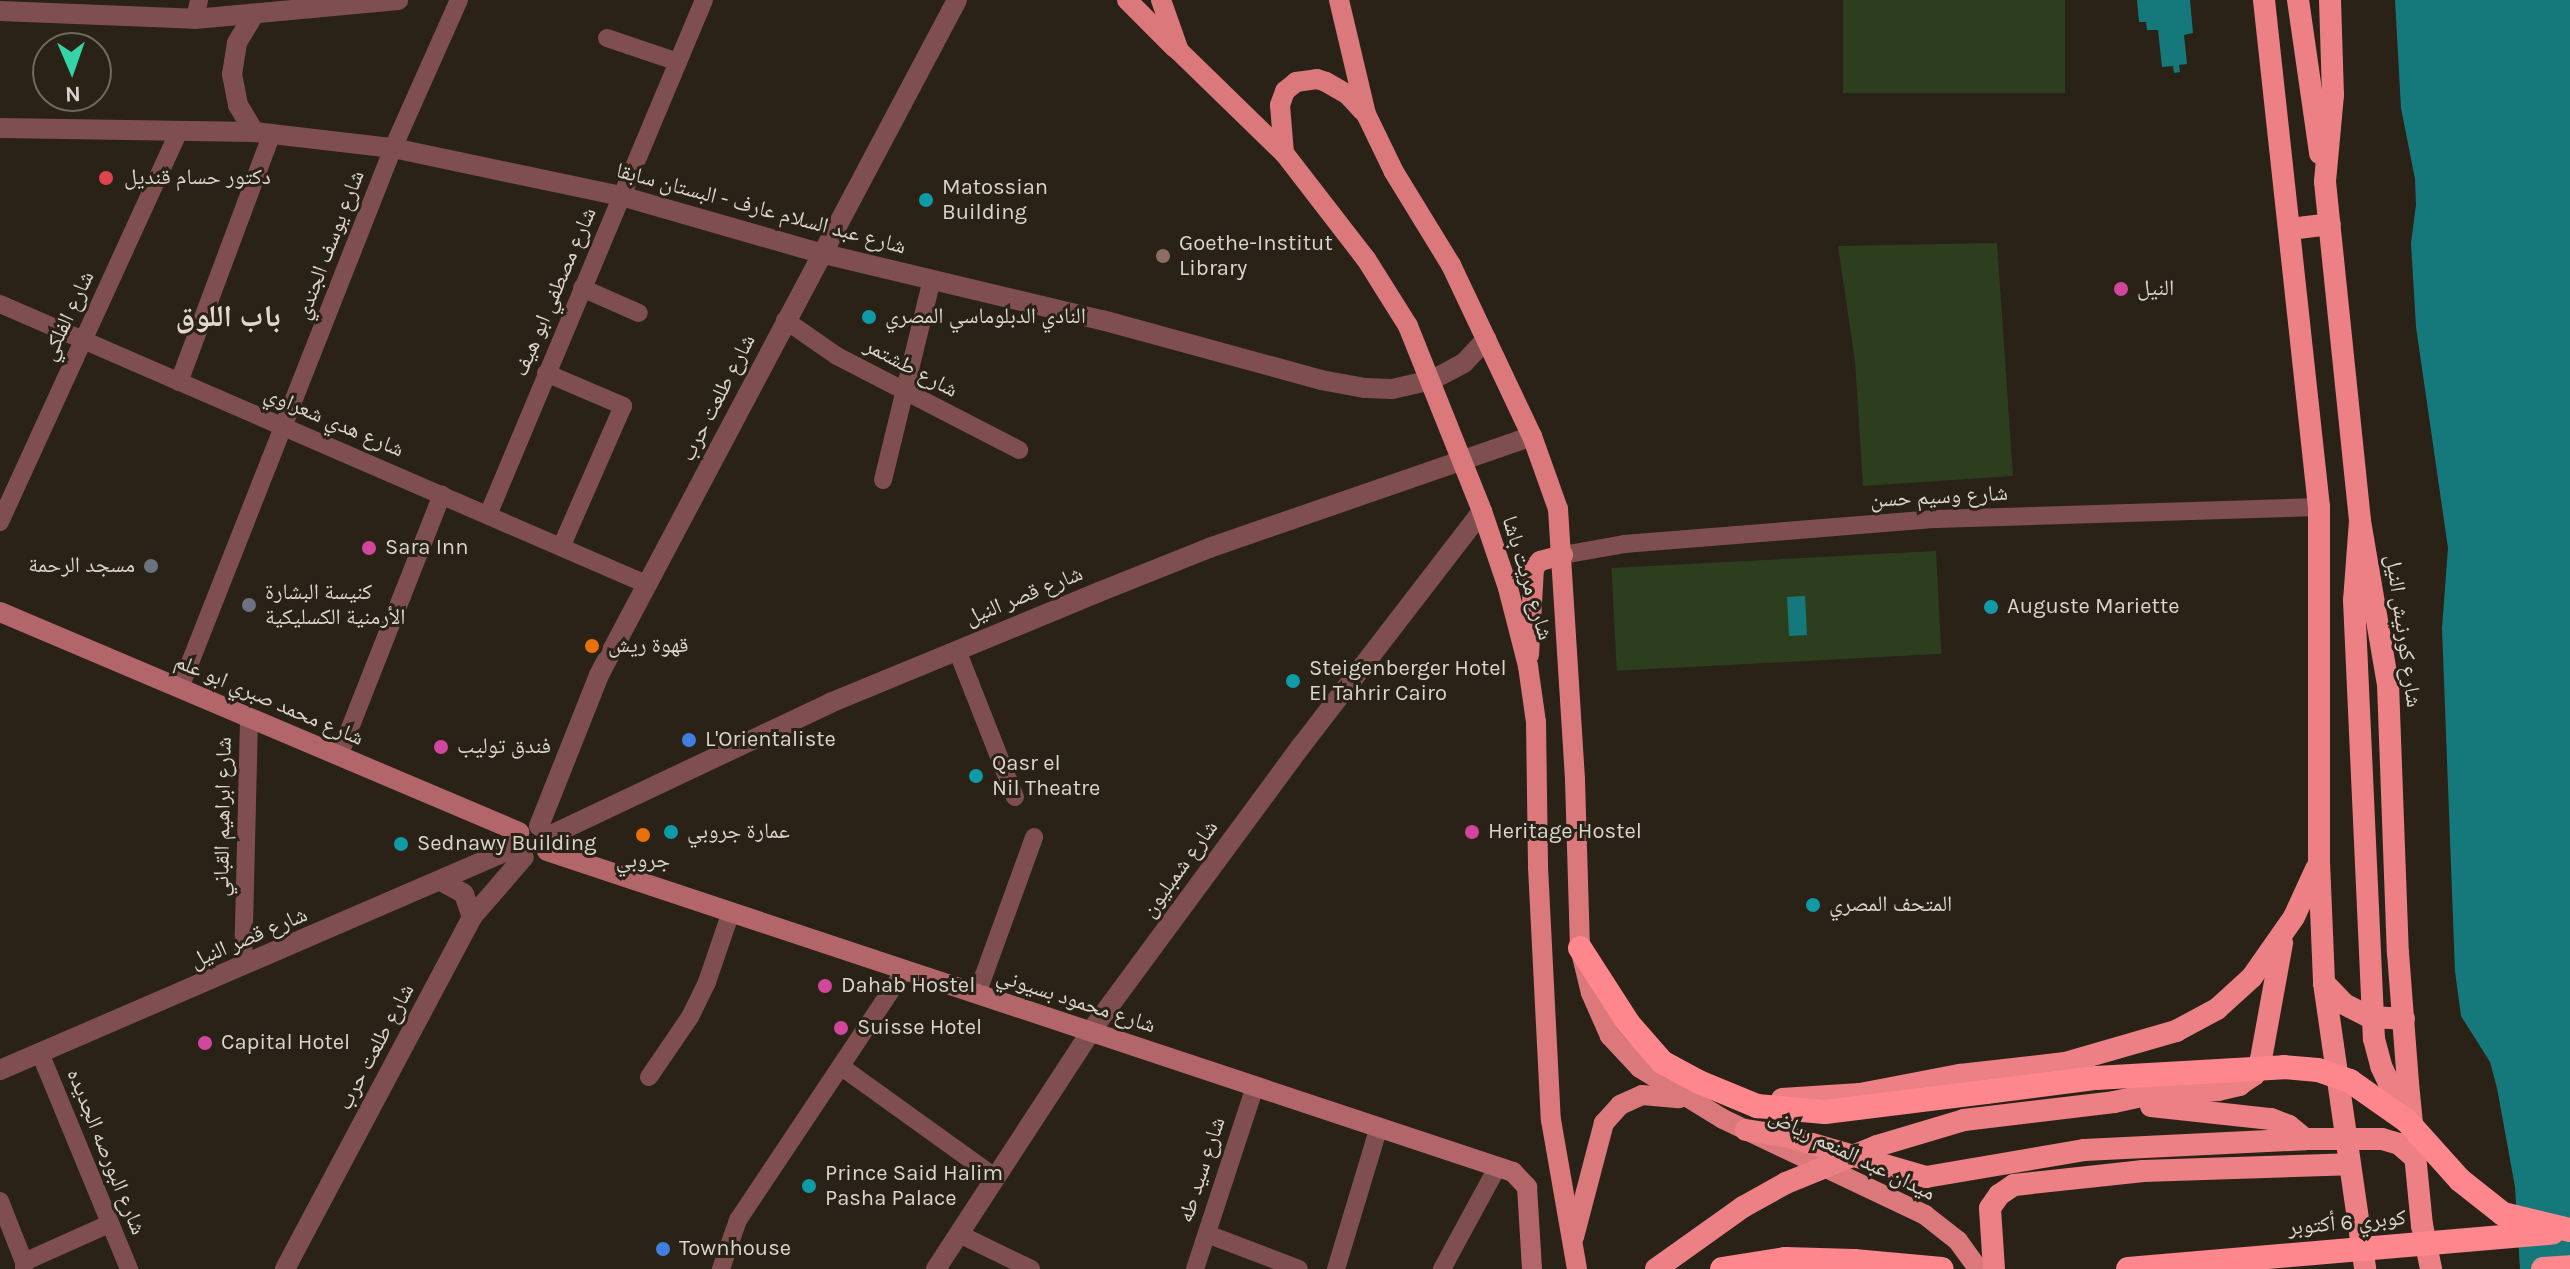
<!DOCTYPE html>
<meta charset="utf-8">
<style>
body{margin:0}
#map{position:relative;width:2570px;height:1269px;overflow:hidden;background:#2a2217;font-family:Karla,"Noto Naskh Arabic",sans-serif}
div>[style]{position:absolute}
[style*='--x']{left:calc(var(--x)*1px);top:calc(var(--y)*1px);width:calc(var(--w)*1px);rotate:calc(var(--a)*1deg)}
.green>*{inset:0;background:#2d3e1f;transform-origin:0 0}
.water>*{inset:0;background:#15797c;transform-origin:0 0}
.minor>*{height:18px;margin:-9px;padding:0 9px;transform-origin:9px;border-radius:9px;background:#7f4f50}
.tertiary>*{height:20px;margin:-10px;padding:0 10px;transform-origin:10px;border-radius:10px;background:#7f4f50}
.secondary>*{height:20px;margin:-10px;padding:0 10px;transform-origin:10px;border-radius:10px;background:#b26669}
.primary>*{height:20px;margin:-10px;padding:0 10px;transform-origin:10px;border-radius:10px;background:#da787c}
.trunk>*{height:22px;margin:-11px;padding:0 11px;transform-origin:11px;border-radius:11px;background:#ec8084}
.motorway>*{height:24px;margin:-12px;padding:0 12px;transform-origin:12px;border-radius:12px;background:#fe878d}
.trunk-bridge>*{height:22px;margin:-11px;padding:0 11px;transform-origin:11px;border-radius:11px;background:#ec8084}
.motorway-bridge>*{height:24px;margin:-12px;padding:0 12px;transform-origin:12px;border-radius:12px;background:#fe878d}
.dots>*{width:22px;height:22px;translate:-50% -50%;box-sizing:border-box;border:4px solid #2a2217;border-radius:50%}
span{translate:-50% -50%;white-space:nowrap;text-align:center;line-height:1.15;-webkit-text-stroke:6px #2a2217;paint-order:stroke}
.poi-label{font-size:22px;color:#dad5ce}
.left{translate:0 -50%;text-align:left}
.right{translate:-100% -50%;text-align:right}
.street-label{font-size:22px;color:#dad5ce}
.district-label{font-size:30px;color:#e2d7c9;font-weight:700}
.north{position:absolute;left:32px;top:32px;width:80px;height:80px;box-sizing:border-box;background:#2a2217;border:2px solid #706a60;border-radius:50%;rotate:178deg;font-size:22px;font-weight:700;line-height:32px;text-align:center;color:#dad5ce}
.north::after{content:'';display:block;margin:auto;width:28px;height:36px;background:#35d4a7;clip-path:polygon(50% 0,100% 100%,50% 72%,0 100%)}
</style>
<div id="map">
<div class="green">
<i style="left:1843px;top:0;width:222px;height:93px"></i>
<i style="clip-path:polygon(1997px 243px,2013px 476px,1863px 486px,1855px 361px,1838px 246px)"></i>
<i style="left:1936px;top:551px;width:103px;height:325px;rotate:87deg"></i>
</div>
<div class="water">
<i style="clip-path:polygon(2137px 0,2190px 0,2193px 33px,2184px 35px,2187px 64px,2179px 65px,2180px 72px,2174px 73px,2173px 66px,2162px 67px,2158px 30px,2147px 30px,2146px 22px,2139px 22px)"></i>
<i style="clip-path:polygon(2395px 0,2570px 0,2570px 1269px,2520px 1269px,2515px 1187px,2497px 1088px,2490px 1062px,2461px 1016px,2455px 971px,2442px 628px,2448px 548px,2416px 327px,2411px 243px,2416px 205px,2415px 179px,2401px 108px)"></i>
<i style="left:1805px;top:596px;width:39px;height:18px;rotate:87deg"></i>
</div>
<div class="minor">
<i style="--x:195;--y:19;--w:19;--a:-78"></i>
<i style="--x:607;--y:38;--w:75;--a:18.7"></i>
<i style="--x:582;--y:288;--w:62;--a:23.7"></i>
<i style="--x:0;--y:304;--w:706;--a:23.44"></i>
<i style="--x:785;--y:320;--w:63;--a:34.7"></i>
<i style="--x:837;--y:356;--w:205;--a:27.3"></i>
<i style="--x:546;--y:373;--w:84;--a:23.2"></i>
<i style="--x:623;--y:406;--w:154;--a:113.7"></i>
<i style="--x:179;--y:382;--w:266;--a:-69.5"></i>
<i style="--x:883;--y:480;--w:207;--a:-76.3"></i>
<i style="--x:488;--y:515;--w:558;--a:-67.25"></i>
<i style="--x:0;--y:522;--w:430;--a:-65.4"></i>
<i style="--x:1563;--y:555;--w:62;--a:-10.2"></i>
<i style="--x:1624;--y:544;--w:313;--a:-4.6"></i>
<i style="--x:1936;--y:519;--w:383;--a:-1.8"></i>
<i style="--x:957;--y:650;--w:158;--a:68.5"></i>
<i style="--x:180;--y:688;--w:580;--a:-68.47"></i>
<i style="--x:393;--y:148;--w:162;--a:-66"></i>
<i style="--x:339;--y:756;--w:281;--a:-68.5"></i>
<i style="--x:243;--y:966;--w:249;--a:-88.6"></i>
<i style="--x:977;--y:994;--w:167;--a:-70"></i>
<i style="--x:40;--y:1053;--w:234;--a:67.6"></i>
<i style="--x:843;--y:1068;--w:188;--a:35.7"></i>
<i style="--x:649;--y:1077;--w:73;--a:-55.7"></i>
<i style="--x:690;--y:1017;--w:39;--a:-64"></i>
<i style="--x:707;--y:982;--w:74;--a:-71.1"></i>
<i style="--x:0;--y:1201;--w:66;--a:68.5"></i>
<i style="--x:24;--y:1262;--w:7;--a:90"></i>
<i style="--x:959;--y:1234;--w:80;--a:25.9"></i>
<i style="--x:1207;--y:1234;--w:98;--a:20.8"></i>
<i style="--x:24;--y:1262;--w:93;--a:-24.1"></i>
<i style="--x:721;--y:1269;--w:52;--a:-70.9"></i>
<i style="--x:738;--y:1220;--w:301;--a:-56.3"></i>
<i style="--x:1195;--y:1269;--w:193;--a:-71.8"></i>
<i style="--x:1336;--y:1269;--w:148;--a:-73.2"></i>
<i style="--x:1442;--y:1269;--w:117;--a:-61.5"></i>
</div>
<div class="tertiary">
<i style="--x:0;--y:11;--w:195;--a:2.3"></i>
<i style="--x:195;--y:19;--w:204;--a:-5.3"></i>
<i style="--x:253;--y:16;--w:31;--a:121"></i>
<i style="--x:237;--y:43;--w:31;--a:99"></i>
<i style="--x:232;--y:74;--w:32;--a:79"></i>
<i style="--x:238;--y:105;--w:31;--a:59"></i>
<i style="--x:0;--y:128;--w:254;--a:0.9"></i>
<i style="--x:254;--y:132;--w:140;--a:6.6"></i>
<i style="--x:393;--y:148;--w:233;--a:11.9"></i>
<i style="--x:621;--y:196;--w:207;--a:16"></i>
<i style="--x:820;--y:253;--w:290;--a:13.4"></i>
<i style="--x:1102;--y:320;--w:227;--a:15.3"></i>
<i style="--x:1321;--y:380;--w:45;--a:10.3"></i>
<i style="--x:1365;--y:388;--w:27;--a:2"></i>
<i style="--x:1392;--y:389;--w:41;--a:-12.7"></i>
<i style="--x:1432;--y:380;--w:36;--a:-28"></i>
<i style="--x:1464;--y:363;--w:33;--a:-47"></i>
<i style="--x:539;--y:826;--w:162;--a:-68.3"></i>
<i style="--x:599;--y:675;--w:764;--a:-62.06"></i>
<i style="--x:549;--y:836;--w:311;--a:-25.3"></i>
<i style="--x:830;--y:703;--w:291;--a:-22.4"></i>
<i style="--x:1099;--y:592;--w:118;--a:-21.8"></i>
<i style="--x:1209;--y:548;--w:342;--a:-19.1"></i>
<i style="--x:441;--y:881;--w:26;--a:29"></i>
<i style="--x:464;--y:894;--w:24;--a:71"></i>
<i style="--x:0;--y:1070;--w:562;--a:-23.37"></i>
<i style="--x:285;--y:1269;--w:399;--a:-62"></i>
<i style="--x:472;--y:917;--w:79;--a:-49.1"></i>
<i style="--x:936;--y:1269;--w:284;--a:-56.9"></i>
<i style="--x:1091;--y:1031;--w:355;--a:-53.6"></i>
<i style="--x:1302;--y:745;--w:295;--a:-52.4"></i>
</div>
<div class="secondary">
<i style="--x:0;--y:612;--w:564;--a:22.97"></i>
<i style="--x:547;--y:851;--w:1018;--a:18.38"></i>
<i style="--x:1513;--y:1172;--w:21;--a:47"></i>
<i style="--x:1527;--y:1187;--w:82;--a:86.5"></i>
</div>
<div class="primary">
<i style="--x:1127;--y:0;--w:68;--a:45"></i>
<i style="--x:1161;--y:0;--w:54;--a:70.6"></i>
<i style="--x:1179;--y:51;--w:146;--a:44.2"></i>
<i style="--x:1284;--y:153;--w:134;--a:52.3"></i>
<i style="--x:1366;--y:259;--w:79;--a:57.9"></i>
<i style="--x:1408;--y:326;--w:199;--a:68.2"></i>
<i style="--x:1482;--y:511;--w:81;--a:71.3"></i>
<i style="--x:1508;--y:588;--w:81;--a:75.6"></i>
<i style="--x:1528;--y:666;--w:57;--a:81.9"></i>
<i style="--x:1536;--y:722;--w:145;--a:89.2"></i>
<i style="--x:1538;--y:867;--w:253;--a:87.1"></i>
<i style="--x:1551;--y:1120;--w:151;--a:80.1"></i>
<i style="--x:1339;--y:0;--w:117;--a:76.7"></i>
<i style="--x:1366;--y:114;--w:64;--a:64.2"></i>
<i style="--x:1394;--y:172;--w:109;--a:58.5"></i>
<i style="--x:1451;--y:265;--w:189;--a:64.7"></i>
<i style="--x:1532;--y:436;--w:77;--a:70.4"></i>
<i style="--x:1558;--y:509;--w:272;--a:86.4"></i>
<i style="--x:1575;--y:780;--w:168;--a:88.3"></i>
<i style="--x:1580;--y:948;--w:46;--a:76.3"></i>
<i style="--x:1591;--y:993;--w:47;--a:66.2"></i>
<i style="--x:1610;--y:1036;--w:44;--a:46.8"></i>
<i style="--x:1640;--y:1068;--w:97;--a:31.6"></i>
<i style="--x:1723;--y:1119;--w:224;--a:25.4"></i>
<i style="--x:1925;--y:1215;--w:42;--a:38.2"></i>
<i style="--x:1958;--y:1241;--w:34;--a:54"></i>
<i style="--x:1284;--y:153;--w:48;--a:-94.8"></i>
<i style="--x:1280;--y:105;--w:15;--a:-70"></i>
<i style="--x:1285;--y:91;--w:14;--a:-39"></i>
<i style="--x:1296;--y:82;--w:21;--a:-8"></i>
<i style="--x:1317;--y:79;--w:9;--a:18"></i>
<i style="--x:1326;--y:82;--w:24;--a:30"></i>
<i style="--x:1347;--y:94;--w:23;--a:47"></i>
<i style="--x:1529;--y:655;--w:87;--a:-86.7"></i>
<i style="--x:1534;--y:568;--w:9;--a:-49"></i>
<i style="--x:1540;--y:561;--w:24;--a:-15"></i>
<i style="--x:1574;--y:1237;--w:118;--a:-75.3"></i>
<i style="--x:1604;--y:1123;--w:24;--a:-48"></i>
<i style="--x:1620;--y:1105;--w:24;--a:-24"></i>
<i style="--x:1642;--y:1095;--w:37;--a:5"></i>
</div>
<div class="trunk">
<i style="--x:2264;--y:0;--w:510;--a:83.81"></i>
<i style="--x:2319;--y:507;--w:355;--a:90"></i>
<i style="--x:2319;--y:862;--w:121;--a:87.6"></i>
<i style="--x:2324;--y:983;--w:289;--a:81.8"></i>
<i style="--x:2298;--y:0;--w:155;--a:81.8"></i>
<i style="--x:2330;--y:0;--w:95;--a:88.2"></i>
<i style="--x:2333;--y:95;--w:87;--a:95.3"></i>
<i style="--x:2325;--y:182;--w:341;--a:84.1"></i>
<i style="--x:2360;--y:521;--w:165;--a:80.3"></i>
<i style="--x:2388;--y:684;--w:269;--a:87.9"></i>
<i style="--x:2398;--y:953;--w:130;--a:85.6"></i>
<i style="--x:2408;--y:1083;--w:143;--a:84.4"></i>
<i style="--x:2422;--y:1225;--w:45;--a:78.4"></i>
<i style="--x:2290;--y:229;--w:40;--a:-7.1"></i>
<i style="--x:2324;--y:983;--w:29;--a:46"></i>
<i style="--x:2344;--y:1004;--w:29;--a:27"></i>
<i style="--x:2370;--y:1017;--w:34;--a:3"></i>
<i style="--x:1782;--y:1099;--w:78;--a:-3.7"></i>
<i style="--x:1860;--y:1094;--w:102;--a:-10.8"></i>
<i style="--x:1960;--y:1075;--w:106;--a:-6.5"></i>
<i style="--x:2065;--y:1063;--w:116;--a:-16.1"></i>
<i style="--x:2176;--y:1031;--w:47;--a:-28.2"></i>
<i style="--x:2217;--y:1009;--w:47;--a:-42.4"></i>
<i style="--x:2252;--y:977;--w:73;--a:-55"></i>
<i style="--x:2294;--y:917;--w:53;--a:-65.4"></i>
<i style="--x:2114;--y:1102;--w:30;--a:-12"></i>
<i style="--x:2143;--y:1096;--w:75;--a:-4.6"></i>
<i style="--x:2218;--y:1090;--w:22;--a:-13"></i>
<i style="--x:2239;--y:1085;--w:18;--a:-34"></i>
<i style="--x:2254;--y:1075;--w:17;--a:-66"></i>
<i style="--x:2261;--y:1059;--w:118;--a:-79.7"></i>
<i style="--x:2151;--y:1106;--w:121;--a:6.2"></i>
<i style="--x:2271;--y:1119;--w:19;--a:21"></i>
<i style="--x:2289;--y:1126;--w:21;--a:39"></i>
<i style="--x:1746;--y:1130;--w:39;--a:9"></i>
<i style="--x:1785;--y:1136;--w:147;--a:16.2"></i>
<i style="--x:1926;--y:1177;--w:160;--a:-9.7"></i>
<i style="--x:2084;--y:1150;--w:221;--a:-2.8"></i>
<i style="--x:2305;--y:1139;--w:77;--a:0"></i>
<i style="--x:2382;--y:1139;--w:18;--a:16"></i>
<i style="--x:2399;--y:1144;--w:21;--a:41"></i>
<i style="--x:1994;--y:1269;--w:61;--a:-93.8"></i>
<i style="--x:1990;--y:1208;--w:16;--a:-55"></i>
<i style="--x:1999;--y:1195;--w:18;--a:-34"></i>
<i style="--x:2014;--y:1185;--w:130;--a:-6.2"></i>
<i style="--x:2143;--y:1171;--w:206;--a:-1.9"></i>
</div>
<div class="motorway">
<i style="--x:1580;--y:948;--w:90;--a:57.2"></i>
<i style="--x:1629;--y:1024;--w:50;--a:49"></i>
<i style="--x:1662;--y:1062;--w:42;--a:28.4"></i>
<i style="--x:1699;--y:1082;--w:63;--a:22.5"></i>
<i style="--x:1757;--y:1106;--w:68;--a:5"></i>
<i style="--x:1825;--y:1112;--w:162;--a:-7.1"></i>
<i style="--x:1722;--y:1269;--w:64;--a:-9"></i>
<i style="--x:1785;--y:1259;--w:69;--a:1.7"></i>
<i style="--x:1854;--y:1261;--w:88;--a:5.2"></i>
<i style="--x:2543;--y:1269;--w:27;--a:-4"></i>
</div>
<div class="trunk-bridge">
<i style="--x:2360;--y:521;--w:79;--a:94.3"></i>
<i style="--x:2354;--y:600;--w:439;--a:87.4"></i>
<i style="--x:2374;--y:1039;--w:28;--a:75"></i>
<i style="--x:2381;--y:1066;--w:61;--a:64.7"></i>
<i style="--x:1656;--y:1269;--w:107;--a:-35.5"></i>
<i style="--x:1743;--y:1207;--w:49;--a:-29.2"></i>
<i style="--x:1786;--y:1183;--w:98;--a:-22.1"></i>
<i style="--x:1877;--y:1146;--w:91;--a:-16.6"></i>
<i style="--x:1964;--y:1120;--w:151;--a:-6.8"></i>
</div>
<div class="motorway-bridge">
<i style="--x:1986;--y:1092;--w:111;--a:-7.3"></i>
<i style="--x:2096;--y:1078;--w:188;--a:-3.3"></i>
<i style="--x:2284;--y:1067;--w:34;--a:5"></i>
<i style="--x:2318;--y:1070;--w:34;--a:19"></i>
<i style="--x:2350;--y:1081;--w:70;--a:35.1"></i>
<i style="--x:2407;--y:1121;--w:79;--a:48.1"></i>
<i style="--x:2460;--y:1180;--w:55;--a:38.3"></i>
<i style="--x:2503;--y:1214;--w:69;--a:13.4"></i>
<i style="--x:2128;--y:1269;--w:426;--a:-4.9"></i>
</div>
<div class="dots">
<i style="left:106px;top:178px;background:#e0444e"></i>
<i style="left:926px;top:200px;background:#0f9aa8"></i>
<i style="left:1163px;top:256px;background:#8d6e63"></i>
<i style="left:2121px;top:289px;background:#d1479c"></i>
<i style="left:869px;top:317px;background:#0f9aa8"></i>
<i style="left:369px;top:548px;background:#d1479c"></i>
<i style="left:151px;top:566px;background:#6b7280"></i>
<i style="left:249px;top:605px;background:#6b7280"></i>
<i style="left:1991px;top:607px;background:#0f9aa8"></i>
<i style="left:592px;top:646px;background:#e8710a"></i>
<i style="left:1293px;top:681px;background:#0f9aa8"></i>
<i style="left:689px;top:740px;background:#3f7fe0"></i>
<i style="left:441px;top:747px;background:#d1479c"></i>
<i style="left:976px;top:776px;background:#0f9aa8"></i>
<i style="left:671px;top:832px;background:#0f9aa8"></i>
<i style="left:1472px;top:832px;background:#d1479c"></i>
<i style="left:643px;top:835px;background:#e8710a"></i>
<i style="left:401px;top:844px;background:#0f9aa8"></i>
<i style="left:1813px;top:905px;background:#0f9aa8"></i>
<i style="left:825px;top:986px;background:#d1479c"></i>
<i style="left:841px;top:1028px;background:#d1479c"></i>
<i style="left:205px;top:1043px;background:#d1479c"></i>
<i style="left:809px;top:1186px;background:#0f9aa8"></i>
<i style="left:663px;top:1249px;background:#3f7fe0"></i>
</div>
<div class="poi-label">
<span class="left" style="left:124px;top:178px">دكتور حسام قنديل</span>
<span class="left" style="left:942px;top:200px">Matossian<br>Building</span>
<span class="left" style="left:1179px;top:256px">Goethe-Institut<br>Library</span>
<span class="left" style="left:2137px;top:289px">النيل</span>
<span class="left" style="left:885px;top:317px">النادي الدبلوماسي المصري</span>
<span class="left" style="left:385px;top:548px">Sara Inn</span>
<span class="right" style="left:135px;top:566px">مسجد الرحمة</span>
<span class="left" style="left:265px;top:605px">كنيسة البشارة<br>الأرمنية الكسليكية</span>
<span class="left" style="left:2007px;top:607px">Auguste Mariette</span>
<span class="left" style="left:608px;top:646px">قهوة ريش</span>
<span class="left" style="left:1309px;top:681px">Steigenberger Hotel<br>El Tahrir Cairo</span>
<span class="left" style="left:705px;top:740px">L'Orientaliste</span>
<span class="left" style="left:457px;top:747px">فندق توليب</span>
<span class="left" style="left:992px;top:776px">Qasr el<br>Nil Theatre</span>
<span class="left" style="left:687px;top:832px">عمارة جروبي</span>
<span class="left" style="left:1488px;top:832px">Heritage Hostel</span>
<span class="left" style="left:417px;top:844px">Sednawy Building</span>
<span style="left:643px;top:861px">جروبي</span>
<span class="left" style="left:1829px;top:905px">المتحف المصري</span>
<span class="left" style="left:841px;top:986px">Dahab Hostel</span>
<span class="left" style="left:857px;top:1028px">Suisse Hotel</span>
<span class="left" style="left:221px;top:1043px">Capital Hotel</span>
<span class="left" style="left:825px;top:1186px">Prince Said Halim<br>Pasha Palace</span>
<span class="left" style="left:679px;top:1249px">Townhouse</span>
</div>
<div class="street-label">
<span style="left:761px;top:209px;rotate:15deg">شارع عبد السلام عارف - البستان سابقا</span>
<span style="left:330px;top:245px;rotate:-69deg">شارع يوسف الجندي</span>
<span style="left:555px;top:292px;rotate:-67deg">شارع مصطفي ابو هيف</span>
<span style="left:68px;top:316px;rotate:-65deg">شارع الفلكي</span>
<span style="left:911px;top:368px;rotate:28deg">شارع طشتمر</span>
<span style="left:718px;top:398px;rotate:-63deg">شارع طلعت حرب</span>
<span style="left:334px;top:422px;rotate:23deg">شارع هدي شعراوي</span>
<span style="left:1939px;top:497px;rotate:-3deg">شارع وسيم حسن</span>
<span style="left:1527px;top:578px;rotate:73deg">شارع مريت باشا</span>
<span style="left:1024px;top:596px;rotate:-22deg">شارع قصر النيل</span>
<span style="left:2403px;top:631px;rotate:82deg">شارع كورنيش النيل</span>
<span style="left:269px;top:700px;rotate:23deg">شارع محمد صبري ابو علم</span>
<span style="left:223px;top:817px;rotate:-89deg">شارع ابراهيم القباني</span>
<span style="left:1180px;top:869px;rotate:-54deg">شارع شمبليون</span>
<span style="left:249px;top:938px;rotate:-23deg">شارع قصر النيل</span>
<span style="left:1076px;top:1001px;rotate:18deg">شارع محمود بسيوني</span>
<span style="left:376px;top:1047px;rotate:-62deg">شارع طلعت حرب</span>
<span style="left:106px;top:1152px;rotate:68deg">شارع البورصه الجديده</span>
<span style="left:1852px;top:1155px;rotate:26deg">ميدان عبد المنعم رياض</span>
<span style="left:1202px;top:1170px;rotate:-72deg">شارع سيد طه</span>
<span style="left:2347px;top:1223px;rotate:-5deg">كوبري 6 أكتوبر</span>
</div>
<div class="district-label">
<span style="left:228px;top:316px">باب اللوق</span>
</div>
<div class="north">N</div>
</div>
